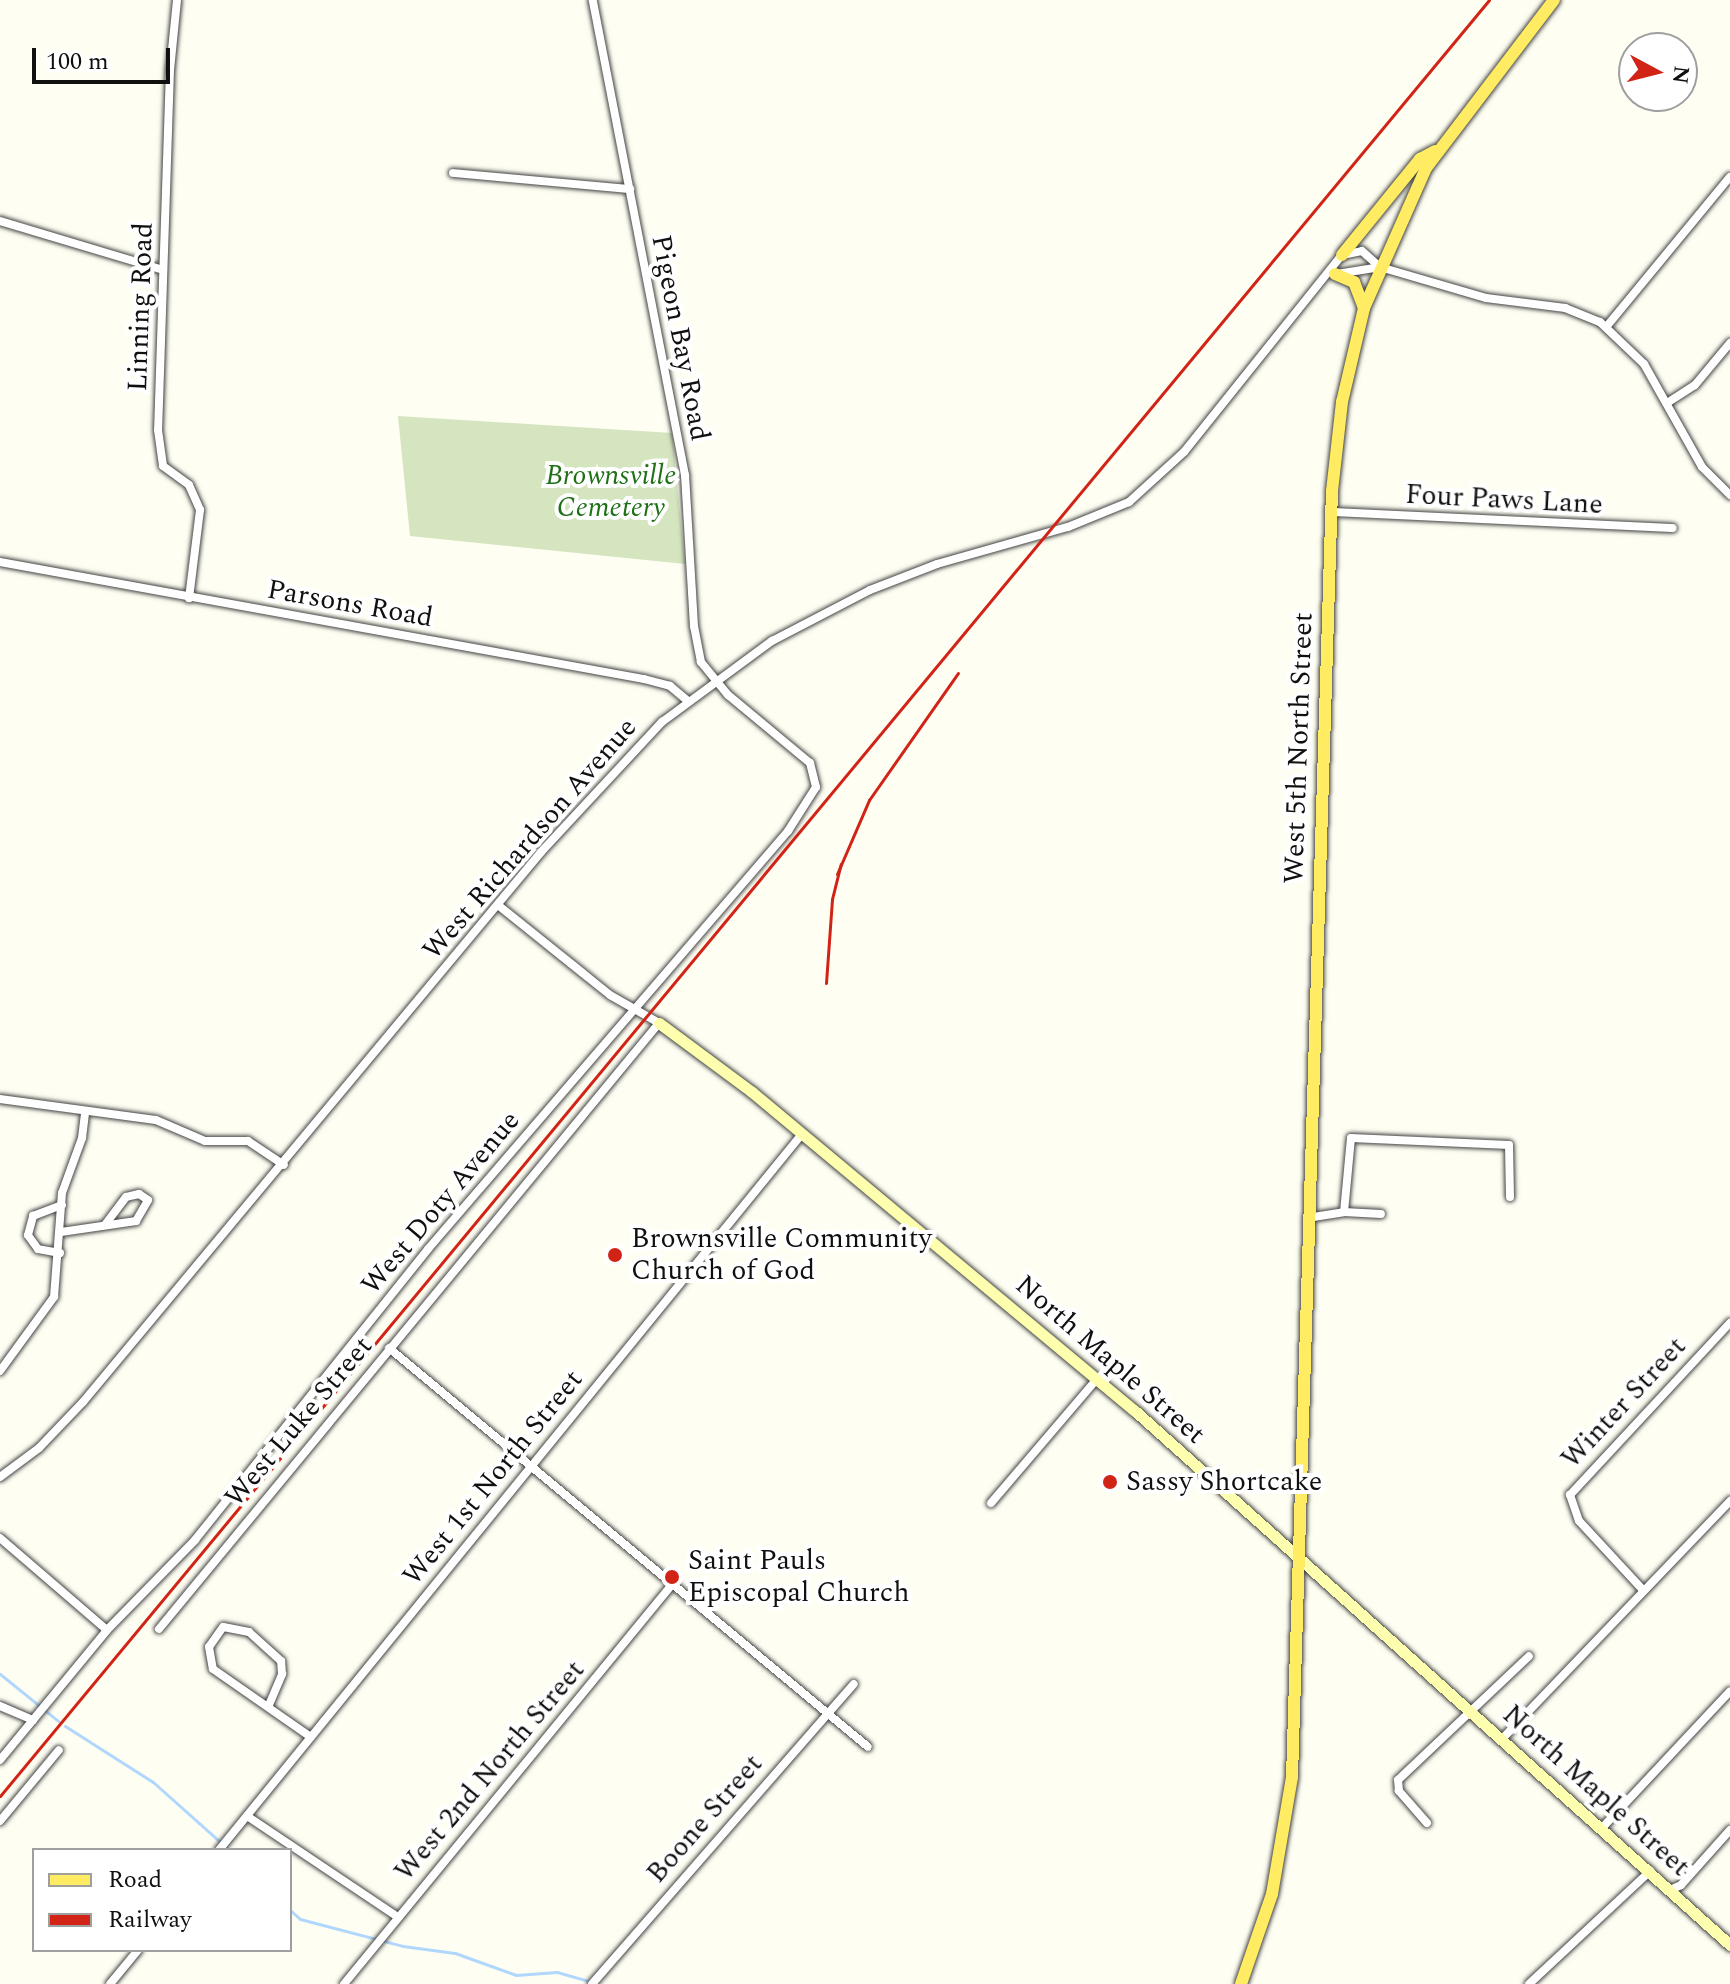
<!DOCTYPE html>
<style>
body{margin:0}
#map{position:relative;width:1730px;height:1984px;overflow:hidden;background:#fffef3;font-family:Spectral,serif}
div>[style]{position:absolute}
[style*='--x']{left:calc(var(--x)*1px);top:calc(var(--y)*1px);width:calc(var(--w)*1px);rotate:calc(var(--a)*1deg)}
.cemetery>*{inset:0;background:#d4e5bf}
.stream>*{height:3px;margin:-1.5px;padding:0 1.5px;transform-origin:1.5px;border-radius:1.5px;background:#b1d7fd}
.roads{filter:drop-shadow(0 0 2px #434343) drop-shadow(0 0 2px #434343)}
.street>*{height:8px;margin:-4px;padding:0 4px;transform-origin:4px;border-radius:4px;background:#fff}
.secondary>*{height:11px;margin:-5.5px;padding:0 5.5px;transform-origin:5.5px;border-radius:5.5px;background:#feffae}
.primary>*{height:12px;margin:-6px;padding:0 6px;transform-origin:6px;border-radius:6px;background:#ffec63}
.rail>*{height:3px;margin:-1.5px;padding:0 1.5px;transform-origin:1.5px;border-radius:1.5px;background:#d12417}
.dots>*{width:22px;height:22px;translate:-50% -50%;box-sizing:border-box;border:4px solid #fff;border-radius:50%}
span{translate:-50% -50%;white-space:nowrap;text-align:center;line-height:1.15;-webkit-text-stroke:8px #fff;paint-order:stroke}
.street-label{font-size:28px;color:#101010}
.park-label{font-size:28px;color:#1f7017;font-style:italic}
.poi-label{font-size:28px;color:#101010}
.left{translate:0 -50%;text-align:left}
.legend{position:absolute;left:32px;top:1848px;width:260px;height:104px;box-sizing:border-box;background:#fff;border:2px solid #9f9f9f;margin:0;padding:10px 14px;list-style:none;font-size:24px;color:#101010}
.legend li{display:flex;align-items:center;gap:16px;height:40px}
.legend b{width:40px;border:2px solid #9f9f9f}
.north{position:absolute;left:1618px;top:32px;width:80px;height:80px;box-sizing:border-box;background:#fff;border:2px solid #9f9f9f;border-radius:50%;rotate:97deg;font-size:22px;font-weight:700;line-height:32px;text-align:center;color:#101010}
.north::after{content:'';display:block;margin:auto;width:28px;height:36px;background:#d12417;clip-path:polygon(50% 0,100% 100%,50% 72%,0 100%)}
.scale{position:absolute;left:32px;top:48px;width:138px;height:36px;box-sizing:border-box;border:4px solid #101010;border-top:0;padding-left:10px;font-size:24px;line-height:28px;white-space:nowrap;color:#101010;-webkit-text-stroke:6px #fff;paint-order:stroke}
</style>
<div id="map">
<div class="cemetery">
<i style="clip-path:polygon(398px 416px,672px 433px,685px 564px,410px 536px)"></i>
</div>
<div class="stream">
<i style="--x:0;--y:1674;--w:75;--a:39"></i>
<i style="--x:65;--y:1726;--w:104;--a:32.5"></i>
<i style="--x:153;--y:1782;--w:102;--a:41.8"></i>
<i style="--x:290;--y:1910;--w:13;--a:42"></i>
<i style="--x:300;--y:1919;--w:106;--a:14.7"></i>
<i style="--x:403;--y:1946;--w:52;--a:7.7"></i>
<i style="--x:455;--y:1953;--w:65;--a:19.8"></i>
<i style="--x:516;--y:1975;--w:41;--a:-4.2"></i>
<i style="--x:557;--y:1972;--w:35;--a:16"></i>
</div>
<div class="roads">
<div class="street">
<i style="--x:177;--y:0;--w:70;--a:95.7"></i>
<i style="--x:170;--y:70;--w:360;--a:91.9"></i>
<i style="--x:158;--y:430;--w:36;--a:82"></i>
<i style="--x:163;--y:466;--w:32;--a:36"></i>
<i style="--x:189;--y:485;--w:27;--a:66"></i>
<i style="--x:200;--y:510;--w:89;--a:97.1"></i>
<i style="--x:453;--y:173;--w:178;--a:5.2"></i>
<i style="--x:0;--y:221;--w:170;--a:16.7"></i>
<i style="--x:1337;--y:274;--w:44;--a:-9.2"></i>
<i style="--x:1380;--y:267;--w:110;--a:16.3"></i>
<i style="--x:1486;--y:298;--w:80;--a:7.2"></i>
<i style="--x:1565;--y:308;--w:38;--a:22"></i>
<i style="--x:1600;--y:322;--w:61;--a:43.7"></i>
<i style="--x:1644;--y:364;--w:118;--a:60.6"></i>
<i style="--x:1702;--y:467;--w:40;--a:45"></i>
<i style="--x:1607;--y:326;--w:193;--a:-50.5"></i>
<i style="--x:1667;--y:403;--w:33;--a:-33"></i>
<i style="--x:1695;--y:385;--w:55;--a:-50.2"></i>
<i style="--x:1332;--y:512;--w:341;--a:2.7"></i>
<i style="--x:0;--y:562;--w:655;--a:10.3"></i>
<i style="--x:644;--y:679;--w:27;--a:15"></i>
<i style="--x:670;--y:686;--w:23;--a:40"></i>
<i style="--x:0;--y:1099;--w:157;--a:7.7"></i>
<i style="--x:156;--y:1120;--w:53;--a:23.2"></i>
<i style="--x:205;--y:1141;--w:43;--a:0"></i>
<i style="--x:248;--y:1141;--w:43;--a:33.7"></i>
<i style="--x:1344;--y:1212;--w:74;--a:-84.6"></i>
<i style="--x:1351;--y:1138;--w:158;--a:2.5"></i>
<i style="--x:1509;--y:1145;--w:52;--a:88.9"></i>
<i style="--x:1307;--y:1218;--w:37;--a:-9"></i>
<i style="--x:1344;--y:1212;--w:37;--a:3"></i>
<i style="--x:61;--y:1232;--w:76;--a:-8.3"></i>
<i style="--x:136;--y:1221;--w:24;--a:-60"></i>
<i style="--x:148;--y:1200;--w:11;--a:-146"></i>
<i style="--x:139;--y:1194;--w:13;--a:167"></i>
<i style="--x:126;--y:1197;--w:34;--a:127"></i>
<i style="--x:60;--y:1253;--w:22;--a:-170"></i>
<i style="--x:38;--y:1249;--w:17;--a:-126"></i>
<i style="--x:28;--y:1235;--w:20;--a:-75"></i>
<i style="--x:33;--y:1216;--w:31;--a:-21"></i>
<i style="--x:389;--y:1348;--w:623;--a:39.79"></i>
<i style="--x:0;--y:1371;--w:92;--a:-53.9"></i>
<i style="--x:54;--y:1297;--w:104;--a:-85.6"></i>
<i style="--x:62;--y:1193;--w:59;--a:-70"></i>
<i style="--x:82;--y:1138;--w:25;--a:-83"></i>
<i style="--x:0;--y:1477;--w:49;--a:-36.6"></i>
<i style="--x:39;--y:1448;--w:64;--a:-46.3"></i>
<i style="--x:83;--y:1402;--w:716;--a:-50.21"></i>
<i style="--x:541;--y:852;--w:178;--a:-47.1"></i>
<i style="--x:662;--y:722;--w:137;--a:-36.4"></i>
<i style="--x:772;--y:641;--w:110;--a:-27.5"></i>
<i style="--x:870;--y:590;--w:72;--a:-21.2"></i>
<i style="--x:937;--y:564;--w:136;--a:-15.8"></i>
<i style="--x:1068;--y:527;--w:66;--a:-22.3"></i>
<i style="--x:1129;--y:502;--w:74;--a:-42.3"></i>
<i style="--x:1184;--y:452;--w:253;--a:-51.3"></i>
<i style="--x:1342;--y:255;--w:20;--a:-11"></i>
<i style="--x:1362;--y:251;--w:24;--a:42"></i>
<i style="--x:991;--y:1503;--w:163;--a:-49.5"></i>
<i style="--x:0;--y:1538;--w:141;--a:40.7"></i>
<i style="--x:1643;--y:1590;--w:94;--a:-132.8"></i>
<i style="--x:1579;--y:1521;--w:28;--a:-109"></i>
<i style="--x:1570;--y:1495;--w:235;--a:-47.1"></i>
<i style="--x:159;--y:1629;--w:786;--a:-50.47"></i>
<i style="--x:659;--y:1023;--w:56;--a:-150.3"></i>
<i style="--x:610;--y:995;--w:144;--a:-141.2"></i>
<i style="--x:269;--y:1705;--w:34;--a:-67"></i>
<i style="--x:282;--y:1674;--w:13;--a:-94"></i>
<i style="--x:281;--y:1661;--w:43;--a:-137.8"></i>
<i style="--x:249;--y:1632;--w:26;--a:-169"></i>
<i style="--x:223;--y:1627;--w:24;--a:125"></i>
<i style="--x:209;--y:1647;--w:22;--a:80"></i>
<i style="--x:213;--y:1669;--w:119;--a:34.8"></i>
<i style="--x:0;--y:1706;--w:36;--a:23"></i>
<i style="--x:1502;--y:1739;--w:330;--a:-46.2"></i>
<i style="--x:0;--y:1760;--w:168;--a:-50.5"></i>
<i style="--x:107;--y:1630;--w:126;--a:-45.6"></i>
<i style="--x:195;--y:1540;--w:373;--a:-51.3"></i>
<i style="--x:428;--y:1249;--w:552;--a:-49.26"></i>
<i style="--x:788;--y:831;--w:52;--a:-57.5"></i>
<i style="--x:816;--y:787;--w:25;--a:-104"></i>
<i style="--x:810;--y:763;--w:107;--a:-140.3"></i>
<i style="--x:728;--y:695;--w:43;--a:-129.3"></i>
<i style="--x:701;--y:662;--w:37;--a:-101"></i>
<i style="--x:694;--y:626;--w:151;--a:-93.4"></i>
<i style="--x:685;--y:475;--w:484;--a:-101"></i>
<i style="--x:247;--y:1816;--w:182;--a:33.8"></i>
<i style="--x:0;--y:1821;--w:92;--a:-50.3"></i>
<i style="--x:1427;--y:1823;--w:43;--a:-131.2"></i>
<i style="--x:1399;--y:1791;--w:11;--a:-95"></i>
<i style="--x:1398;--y:1780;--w:180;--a:-43.4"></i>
<i style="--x:1602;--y:1828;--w:187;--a:-46.9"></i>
<i style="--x:219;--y:1850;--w:923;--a:-50.85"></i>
<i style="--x:1670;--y:1890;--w:12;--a:-24"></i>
<i style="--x:1681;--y:1885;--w:74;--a:-48.3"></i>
<i style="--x:110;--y:1984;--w:44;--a:-50.5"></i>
<i style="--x:344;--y:1984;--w:514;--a:-50.61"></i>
<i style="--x:592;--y:1984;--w:398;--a:-48.9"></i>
<i style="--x:1529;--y:1984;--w:166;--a:-43"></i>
</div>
<div class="secondary">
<i style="--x:659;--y:1023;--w:116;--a:36.6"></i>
<i style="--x:752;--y:1092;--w:497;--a:39.8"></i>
<i style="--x:1134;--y:1410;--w:801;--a:41.91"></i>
</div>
<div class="primary">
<i style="--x:1342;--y:255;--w:124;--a:-50.9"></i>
<i style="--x:1420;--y:159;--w:17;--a:-28"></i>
<i style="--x:1335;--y:274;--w:21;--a:23"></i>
<i style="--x:1354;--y:282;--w:28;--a:69"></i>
<i style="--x:1241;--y:1984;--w:95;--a:-71"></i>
<i style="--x:1272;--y:1894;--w:119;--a:-80.3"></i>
<i style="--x:1292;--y:1777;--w:1287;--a:-88.22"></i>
<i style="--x:1332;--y:491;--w:90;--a:-83.6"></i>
<i style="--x:1342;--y:402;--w:97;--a:-76.8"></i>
<i style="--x:1364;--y:308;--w:153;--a:-66.1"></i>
<i style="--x:1426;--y:168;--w:211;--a:-52.7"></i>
</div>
</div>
<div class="rail">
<i style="--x:837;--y:874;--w:81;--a:-66.6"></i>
<i style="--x:869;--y:800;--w:155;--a:-55"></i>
<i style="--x:826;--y:983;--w:84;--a:-85.9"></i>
<i style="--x:832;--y:899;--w:36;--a:-76"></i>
<i style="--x:0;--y:1796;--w:2333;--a:-50.34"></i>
</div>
<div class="dots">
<i style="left:615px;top:1255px;background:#d12417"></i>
<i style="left:1110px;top:1482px;background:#d12417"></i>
<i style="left:672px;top:1577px;background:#d12417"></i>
</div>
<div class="street-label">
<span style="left:141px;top:307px;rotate:-88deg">Linning Road</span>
<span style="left:680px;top:338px;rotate:79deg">Pigeon Bay Road</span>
<span style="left:1504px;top:500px;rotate:3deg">Four Paws Lane</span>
<span style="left:350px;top:604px;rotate:10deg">Parsons Road</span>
<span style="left:1299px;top:748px;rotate:-88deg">West 5th North Street</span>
<span style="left:530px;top:839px;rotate:-49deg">West Richardson Avenue</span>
<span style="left:441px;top:1203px;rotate:-50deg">West Doty Avenue</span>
<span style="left:1110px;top:1360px;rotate:41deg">North Maple Street</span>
<span style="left:1624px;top:1403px;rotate:-47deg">Winter Street</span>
<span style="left:299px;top:1422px;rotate:-50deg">West Luke Street</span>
<span style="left:493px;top:1478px;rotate:-51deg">West 1st North Street</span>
<span style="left:490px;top:1771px;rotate:-50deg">West 2nd North Street</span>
<span style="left:1596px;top:1791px;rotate:42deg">North Maple Street</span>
<span style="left:705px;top:1819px;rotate:-49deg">Boone Street</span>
</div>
<div class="park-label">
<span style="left:611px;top:492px">Brownsville<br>Cemetery</span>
</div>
<div class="poi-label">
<span class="left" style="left:631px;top:1255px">Brownsville Community<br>Church of God</span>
<span class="left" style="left:1126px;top:1482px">Sassy Shortcake</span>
<span class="left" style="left:688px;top:1577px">Saint Pauls<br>Episcopal Church</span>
</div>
<ul class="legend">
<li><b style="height:10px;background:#ffec63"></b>Road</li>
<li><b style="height:10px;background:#d12417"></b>Railway</li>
</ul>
<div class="north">N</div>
<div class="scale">100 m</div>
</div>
